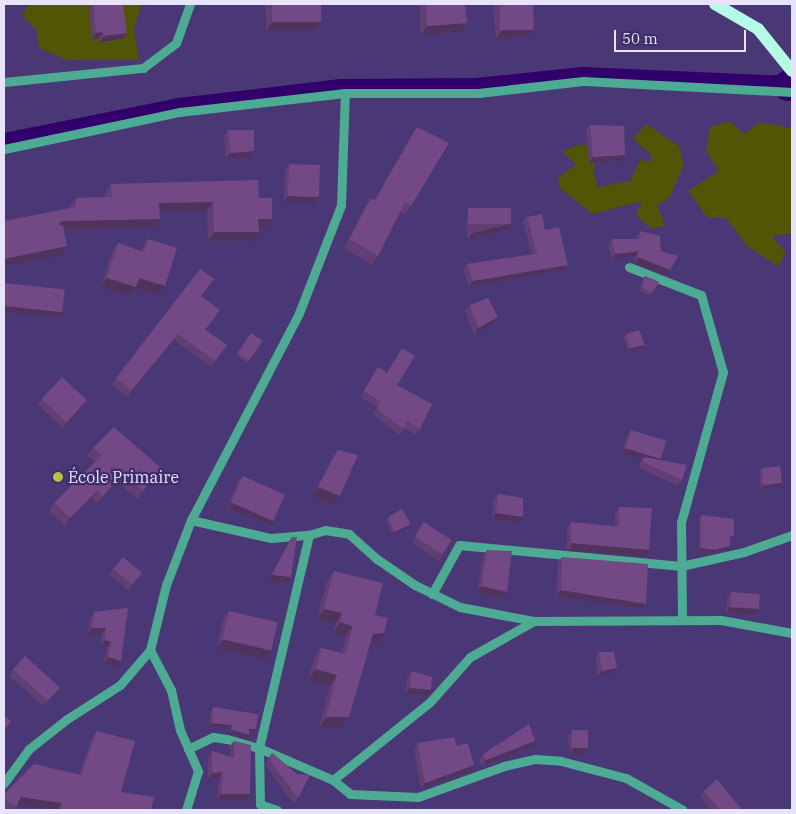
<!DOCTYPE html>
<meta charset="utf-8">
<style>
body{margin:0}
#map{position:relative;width:796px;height:814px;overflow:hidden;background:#493776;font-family:"IBM Plex Serif",serif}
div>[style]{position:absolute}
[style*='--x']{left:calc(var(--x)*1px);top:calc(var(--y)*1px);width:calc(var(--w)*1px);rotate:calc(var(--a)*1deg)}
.green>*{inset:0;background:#505605}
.canal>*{height:19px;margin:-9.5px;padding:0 9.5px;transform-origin:9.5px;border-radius:9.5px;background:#31006a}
.river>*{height:31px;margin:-15.5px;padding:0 15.5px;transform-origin:15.5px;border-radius:15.5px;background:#31006a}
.minor>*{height:9px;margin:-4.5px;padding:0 4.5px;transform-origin:4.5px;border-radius:4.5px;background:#4dab93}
.major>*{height:12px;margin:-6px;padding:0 6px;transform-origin:6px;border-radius:6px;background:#b6fae6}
.wall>*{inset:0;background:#623f72;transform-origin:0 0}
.shaded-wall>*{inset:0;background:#50335d;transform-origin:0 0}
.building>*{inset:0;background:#724985;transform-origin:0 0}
.dots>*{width:14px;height:14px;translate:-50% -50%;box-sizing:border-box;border:2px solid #3f2c6a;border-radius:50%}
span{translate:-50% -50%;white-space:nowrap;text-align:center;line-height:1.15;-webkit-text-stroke:4.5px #3f2c6a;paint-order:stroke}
.poi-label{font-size:16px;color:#e7e3fa}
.left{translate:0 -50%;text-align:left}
.frame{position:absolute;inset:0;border:5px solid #e7e3fa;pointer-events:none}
.scale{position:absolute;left:614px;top:30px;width:132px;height:22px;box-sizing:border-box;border:2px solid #e7e3fa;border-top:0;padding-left:6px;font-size:15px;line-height:18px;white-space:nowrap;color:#e7e3fa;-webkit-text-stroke:4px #3f2c6a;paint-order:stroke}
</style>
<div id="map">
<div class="green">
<i style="clip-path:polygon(29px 4px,142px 4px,134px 29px,139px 60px,67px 60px,39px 48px,36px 30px,22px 15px)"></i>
<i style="clip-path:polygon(730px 121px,744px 134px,760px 122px,792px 128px,792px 233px,772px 236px,786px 253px,778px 266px,747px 246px,726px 218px,708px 218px,688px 191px,719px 171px,706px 151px,710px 127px)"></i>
<i style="clip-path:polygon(646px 124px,679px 146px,684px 165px,669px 198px,657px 205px,665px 225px,652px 229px,636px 215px,642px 201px,592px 214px,560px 188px,558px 178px,576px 164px,562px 152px,580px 144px,596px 149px,594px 173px,598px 187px,630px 181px,640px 160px,650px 162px,652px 156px,633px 139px)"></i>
</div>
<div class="canal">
<i style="--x:4;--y:142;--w:178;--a:-11.3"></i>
<i style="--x:179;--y:107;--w:163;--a:-6.7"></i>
<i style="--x:341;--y:88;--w:135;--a:-0.4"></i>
<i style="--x:476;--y:87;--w:107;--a:-5.9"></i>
<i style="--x:582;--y:76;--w:206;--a:2.5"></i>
</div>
<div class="river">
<i style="--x:788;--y:85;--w:4;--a:-27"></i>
</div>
<div class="minor">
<i style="--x:4;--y:82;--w:140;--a:-5.8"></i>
<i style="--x:143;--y:68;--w:41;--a:-37.1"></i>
<i style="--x:176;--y:43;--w:41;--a:-70.3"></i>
<i style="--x:4;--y:149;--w:180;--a:-11.9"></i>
<i style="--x:180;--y:112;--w:166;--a:-6.6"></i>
<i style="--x:345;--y:93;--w:133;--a:0"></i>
<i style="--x:478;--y:93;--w:106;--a:-6.5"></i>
<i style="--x:583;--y:81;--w:209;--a:3"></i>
<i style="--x:629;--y:267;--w:77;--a:21.3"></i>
<i style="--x:701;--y:295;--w:80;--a:74.1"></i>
<i style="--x:723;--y:372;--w:156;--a:105.6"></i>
<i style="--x:681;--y:522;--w:98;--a:89.4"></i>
<i style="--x:191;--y:520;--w:82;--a:12.7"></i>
<i style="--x:271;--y:538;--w:38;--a:-5"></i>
<i style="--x:309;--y:535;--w:17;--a:-17"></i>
<i style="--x:325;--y:530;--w:24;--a:9"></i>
<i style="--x:349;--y:534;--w:38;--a:42"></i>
<i style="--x:377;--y:559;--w:46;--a:34.4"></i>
<i style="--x:415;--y:585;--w:50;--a:26.1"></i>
<i style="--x:460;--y:607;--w:75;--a:10.7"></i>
<i style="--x:534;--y:621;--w:187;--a:-0.3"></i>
<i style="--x:721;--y:620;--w:72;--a:10.4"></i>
<i style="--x:432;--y:594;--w:56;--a:-61.1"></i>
<i style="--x:459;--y:545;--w:223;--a:5.4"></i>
<i style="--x:681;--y:566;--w:65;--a:-12.5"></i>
<i style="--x:744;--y:552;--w:51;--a:-19.5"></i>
<i style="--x:150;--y:650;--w:45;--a:62.3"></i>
<i style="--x:171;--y:690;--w:41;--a:77.3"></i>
<i style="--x:180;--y:730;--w:45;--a:66.3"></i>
<i style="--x:198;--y:771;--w:41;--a:107.1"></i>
<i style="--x:188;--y:749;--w:28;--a:-26"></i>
<i style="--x:213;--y:737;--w:14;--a:8"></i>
<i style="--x:227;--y:739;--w:33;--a:16"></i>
<i style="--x:259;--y:748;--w:81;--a:23.4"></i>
<i style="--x:333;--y:780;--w:22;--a:39"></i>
<i style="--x:350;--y:794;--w:68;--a:2.5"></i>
<i style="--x:418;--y:797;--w:91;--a:-19.8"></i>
<i style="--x:504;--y:766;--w:32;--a:-13"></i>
<i style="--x:535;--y:759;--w:26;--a:4"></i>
<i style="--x:561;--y:761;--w:67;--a:14.7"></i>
<i style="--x:626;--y:778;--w:65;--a:29.3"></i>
<i style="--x:333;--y:780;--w:124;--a:-38.8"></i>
<i style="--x:430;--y:702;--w:60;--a:-48.4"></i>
<i style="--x:470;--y:657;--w:73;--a:-29.4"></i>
<i style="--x:4;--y:783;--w:42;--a:-53.7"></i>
<i style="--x:29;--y:749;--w:48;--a:-38.3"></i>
<i style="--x:67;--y:719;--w:63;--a:-32.7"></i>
<i style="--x:120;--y:685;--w:46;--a:-49.4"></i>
<i style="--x:150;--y:650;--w:67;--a:-76.2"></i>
<i style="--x:166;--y:585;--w:70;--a:-69"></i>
<i style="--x:191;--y:520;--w:233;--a:-62.4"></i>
<i style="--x:299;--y:313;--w:116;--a:-68.7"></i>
<i style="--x:341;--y:205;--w:112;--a:-88"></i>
<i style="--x:277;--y:810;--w:18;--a:-161"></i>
<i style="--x:260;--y:804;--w:56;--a:-91"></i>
<i style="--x:259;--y:748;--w:219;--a:-76.8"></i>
</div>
<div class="major">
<i style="--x:715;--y:4;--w:50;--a:30.2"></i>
<i style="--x:758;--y:29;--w:54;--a:51"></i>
</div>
<div class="wall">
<i style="clip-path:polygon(93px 4px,123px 4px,123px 39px,100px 42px,99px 38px,92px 39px,89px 9px)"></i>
<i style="clip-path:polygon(265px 4px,321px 4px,322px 22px,315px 30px,266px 31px)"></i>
<i style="clip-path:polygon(419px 4px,465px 4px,467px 23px,461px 32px,421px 35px)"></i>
<i style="clip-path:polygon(493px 4px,533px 4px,535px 27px,529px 36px,496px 39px)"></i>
<i style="clip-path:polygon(590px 125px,625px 155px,621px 161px,589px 163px,586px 131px)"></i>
<i style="clip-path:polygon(417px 127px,411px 206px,405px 215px,400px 212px,378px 256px,372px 265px,344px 248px,365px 207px,371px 198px,374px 200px,411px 136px)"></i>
<i style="clip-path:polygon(228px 130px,254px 151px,250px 157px,226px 159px,224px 136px)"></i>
<i style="clip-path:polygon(289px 164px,315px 203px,284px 202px,285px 170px)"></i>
<i style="clip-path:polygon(111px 184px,259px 198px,272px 219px,266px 227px,259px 227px,259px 232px,253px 241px,208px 241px,207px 211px,159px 212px,154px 227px,64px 230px,61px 255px,4px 266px,4px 221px,70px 208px,70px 207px,76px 198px,106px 197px,105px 193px)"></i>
<i style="clip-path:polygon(527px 217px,545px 230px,568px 265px,563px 271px,469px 286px,463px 269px,467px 264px,532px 254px,523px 222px)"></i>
<i style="clip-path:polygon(469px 218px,511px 224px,507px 230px,468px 239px,465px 224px)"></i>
<i style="clip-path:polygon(640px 231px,670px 270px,667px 275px,634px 262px,635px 256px,612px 259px,608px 245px,612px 239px,636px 239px,636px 236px)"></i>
<i style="clip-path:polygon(148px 239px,159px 295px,136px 288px,130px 296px,101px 287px,112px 252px,118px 243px,141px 251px,142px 248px)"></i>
<i style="clip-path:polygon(645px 276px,659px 282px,650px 296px,640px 291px,643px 279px)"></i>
<i style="clip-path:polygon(201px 296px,206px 330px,227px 345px,211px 367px,174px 340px,127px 397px,111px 384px,116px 378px)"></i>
<i style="clip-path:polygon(470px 305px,494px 323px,474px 334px,465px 311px)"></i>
<i style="left:251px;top:333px;width:14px;height:27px;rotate:34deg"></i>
<i style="clip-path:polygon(626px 334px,645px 345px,643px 348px,628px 351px,623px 337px)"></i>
<i style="clip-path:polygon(402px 348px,397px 385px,420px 429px,416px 435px,404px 428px,399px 435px,373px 414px,377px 407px,360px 397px,378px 367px,387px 373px)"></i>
<i style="clip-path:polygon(42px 399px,87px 400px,83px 406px,63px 428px,38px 405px)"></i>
<i style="clip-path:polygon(631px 430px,660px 460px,682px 480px,678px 486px,639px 468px,640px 463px,643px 459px,622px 454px,627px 436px)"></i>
<i style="clip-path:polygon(93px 448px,161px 468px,137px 499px,118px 482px,97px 503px,92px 498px,65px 526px,49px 511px,54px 503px,95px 462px,87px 455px)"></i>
<i style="clip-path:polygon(338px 450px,340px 496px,334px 505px,312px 496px,332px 459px)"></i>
<i style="clip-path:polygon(761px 469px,782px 483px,780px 486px,761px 489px,759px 472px)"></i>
<i style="clip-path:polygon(243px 476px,270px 525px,227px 508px,238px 481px)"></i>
<i style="clip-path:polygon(498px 494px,519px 523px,492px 519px,494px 500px)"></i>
<i style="clip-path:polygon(619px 507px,645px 556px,567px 549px,567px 528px,571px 522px,615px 526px,615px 513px)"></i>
<i style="clip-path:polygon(701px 515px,732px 539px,730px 539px,728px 549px,713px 552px,699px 551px,699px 518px)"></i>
<i style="clip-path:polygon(388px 517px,409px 527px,392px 535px,386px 520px)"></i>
<i style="clip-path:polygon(424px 522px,443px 555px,439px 561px,413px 544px,420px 528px)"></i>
<i style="clip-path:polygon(292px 537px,287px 583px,268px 581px,288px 543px)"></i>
<i style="clip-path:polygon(487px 550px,503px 598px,477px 592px,483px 556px)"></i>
<i style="clip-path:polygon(562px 557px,642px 609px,556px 596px,558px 563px)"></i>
<i style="clip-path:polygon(113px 568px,142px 573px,128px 590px,109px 574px)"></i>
<i style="clip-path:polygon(334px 571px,375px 615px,377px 643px,370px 644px,341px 728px,319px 728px,330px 686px,308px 680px,314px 659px,321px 648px,341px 653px,346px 636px,333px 633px,335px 624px,317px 619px,327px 581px)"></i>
<i style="clip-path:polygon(731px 592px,755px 615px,726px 613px,727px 598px)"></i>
<i style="clip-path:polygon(128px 608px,121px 661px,117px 667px,104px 663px,107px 648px,101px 646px,102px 634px,88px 634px,90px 618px,94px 612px)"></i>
<i style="clip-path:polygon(229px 611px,265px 659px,217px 648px,223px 619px)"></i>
<i style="clip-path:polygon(599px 652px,612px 674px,598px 676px,595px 658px)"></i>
<i style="clip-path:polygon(13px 670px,60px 687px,56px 692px,43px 706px,9px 676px)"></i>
<i style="clip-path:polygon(411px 671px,427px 696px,405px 694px,407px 677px)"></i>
<i style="clip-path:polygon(213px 707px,254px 732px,249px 732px,247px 738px,230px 733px,230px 728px,209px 726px,211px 710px)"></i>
<i style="clip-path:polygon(572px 730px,588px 748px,583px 754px,570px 754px,568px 736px)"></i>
<i style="clip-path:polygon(97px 731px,121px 792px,151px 810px,57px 810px,18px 804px,14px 810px,4px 810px,4px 794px,79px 774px,92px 738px)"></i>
<i style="clip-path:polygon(234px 741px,246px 800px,217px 800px,219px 778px,208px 779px,208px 757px,212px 751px,230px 757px,230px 746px)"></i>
<i style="clip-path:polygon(418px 743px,457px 746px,474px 765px,470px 771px,421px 789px,414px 749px)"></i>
<i style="clip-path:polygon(531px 747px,482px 766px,479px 760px,483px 754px)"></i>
<i style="clip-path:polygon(272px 753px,297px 774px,298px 798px,294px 804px,266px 766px,268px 759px)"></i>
<i style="clip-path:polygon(704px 791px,742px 810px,711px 810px,700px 797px)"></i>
</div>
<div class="shaded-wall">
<i style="clip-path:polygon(272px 22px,322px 22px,315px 30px,266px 31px)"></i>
<i style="clip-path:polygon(467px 23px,461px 32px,421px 35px,427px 26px)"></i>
<i style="clip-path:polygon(535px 27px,529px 36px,496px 39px,502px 30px)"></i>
<i style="clip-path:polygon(103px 32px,99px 38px,92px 39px,96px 33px)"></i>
<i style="clip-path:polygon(127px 33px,123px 39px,100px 42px,104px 36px)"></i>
<i style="clip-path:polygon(254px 151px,250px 157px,226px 159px,230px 153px)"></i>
<i style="clip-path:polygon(625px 155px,621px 161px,589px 163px,593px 157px)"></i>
<i style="clip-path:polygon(288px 196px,319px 197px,315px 203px,284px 202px)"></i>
<i style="clip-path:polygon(213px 202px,207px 211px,153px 212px,159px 203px)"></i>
<i style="clip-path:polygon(160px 219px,154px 227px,56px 230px,58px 224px,62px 221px)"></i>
<i style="clip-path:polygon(258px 219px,272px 219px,266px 227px,252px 227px)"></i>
<i style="clip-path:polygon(511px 224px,507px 230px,468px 239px,472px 233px)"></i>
<i style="clip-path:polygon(214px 232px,259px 232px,253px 241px,208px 241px)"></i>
<i style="clip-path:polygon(67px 246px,61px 255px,4px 266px,4px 259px)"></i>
<i style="clip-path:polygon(639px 251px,635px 256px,612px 259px,615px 254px)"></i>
<i style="left:638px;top:257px;width:35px;height:6px;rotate:22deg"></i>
<i style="clip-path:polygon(568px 265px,563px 271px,469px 286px,473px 281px)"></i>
<i style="clip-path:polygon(107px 278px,139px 278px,165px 286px,159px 295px,136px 288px,130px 296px,101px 287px)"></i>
<i style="left:4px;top:306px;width:59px;height:6px;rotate:5deg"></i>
<i style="clip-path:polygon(498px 317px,494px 323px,474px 334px,478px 328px)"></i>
<i style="clip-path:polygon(178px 334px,174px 340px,127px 397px,131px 391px)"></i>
<i style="clip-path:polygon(645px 345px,643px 348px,628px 351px,630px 348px)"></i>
<i style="clip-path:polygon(87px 400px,83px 406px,63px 428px,67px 422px)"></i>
<i style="clip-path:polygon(626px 448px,662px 458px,658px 464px,644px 457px,643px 459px,622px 454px)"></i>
<i style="clip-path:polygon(123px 474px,118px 482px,97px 503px,103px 496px)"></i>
<i style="clip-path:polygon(782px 483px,780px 486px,761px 489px,763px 486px)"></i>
<i style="clip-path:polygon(318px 487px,340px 496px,334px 505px,312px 496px)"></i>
<i style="clip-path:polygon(97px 491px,92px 498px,65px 526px,70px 518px)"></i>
<i style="left:231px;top:502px;width:46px;height:7px;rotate:22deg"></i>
<i style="clip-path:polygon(496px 513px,523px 517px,519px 523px,492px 519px)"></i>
<i style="clip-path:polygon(411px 524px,409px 527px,392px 535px,394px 532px)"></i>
<i style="left:571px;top:543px;width:78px;height:7px;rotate:5deg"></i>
<i style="clip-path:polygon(730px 546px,728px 549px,713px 552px,699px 551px,701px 548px)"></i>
<i style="clip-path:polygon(272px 575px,291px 577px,287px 583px,268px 581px)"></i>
<i style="clip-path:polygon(481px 586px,507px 592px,503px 598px,477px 592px)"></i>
<i style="clip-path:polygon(561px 590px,646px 604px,642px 609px,556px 596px)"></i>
<i style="clip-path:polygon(730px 607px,759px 609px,755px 615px,726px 613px)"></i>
<i style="clip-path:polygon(324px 609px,342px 613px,335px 624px,317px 619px)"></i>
<i style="clip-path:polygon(340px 622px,353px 626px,346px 636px,333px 633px)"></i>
<i style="clip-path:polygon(92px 628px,106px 628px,102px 634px,88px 634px)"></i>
<i style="clip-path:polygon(384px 633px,377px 643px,366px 644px,373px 634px)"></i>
<i style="clip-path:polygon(223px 639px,272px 651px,265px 659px,217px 648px)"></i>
<i style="clip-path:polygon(105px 640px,111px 642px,107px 648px,101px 646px)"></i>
<i style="clip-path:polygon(108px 657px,121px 661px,117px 667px,104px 663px)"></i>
<i style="clip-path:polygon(617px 668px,612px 674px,598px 676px,602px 671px)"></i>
<i style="clip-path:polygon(316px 669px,337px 675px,330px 686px,308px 680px)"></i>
<i style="clip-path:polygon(60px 687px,56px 692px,43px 706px,47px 701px)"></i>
<i style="clip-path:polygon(410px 688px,431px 690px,427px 696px,405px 694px)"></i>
<i style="clip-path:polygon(326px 717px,349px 717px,341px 728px,319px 728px)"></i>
<i style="clip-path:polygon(212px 723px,232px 725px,230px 728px,209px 726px)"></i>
<i style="clip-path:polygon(249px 729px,256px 729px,254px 732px,247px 732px)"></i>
<i style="left:232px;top:730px;width:18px;height:4px;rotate:16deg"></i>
<i style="clip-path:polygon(535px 741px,531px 747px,482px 766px,486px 760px)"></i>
<i style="clip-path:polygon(574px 748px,588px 748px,583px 754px,570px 754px)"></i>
<i style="clip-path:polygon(474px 765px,470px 771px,421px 789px,425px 783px)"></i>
<i style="clip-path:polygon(223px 772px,219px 778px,208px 779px,212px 773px)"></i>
<i style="clip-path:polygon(221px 794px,250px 794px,246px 800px,217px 800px)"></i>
<i style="clip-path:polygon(21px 797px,62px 803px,57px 810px,16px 804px)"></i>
</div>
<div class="building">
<i style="clip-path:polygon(93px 4px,123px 4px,127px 33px,104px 36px,103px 32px,96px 33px)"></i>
<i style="left:272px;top:4px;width:49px;height:18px"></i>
<i style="clip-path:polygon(426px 4px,465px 4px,467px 23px,427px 26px)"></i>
<i style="left:500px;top:4px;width:33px;height:26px"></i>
<i style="clip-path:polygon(590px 125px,624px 126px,625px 155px,593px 157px)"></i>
<i style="clip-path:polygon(417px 127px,449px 143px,411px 206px,405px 202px,378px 256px,350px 239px,371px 198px,375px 201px)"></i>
<i style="clip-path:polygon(228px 130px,254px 130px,254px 151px,230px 153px)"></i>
<i style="left:289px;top:164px;width:31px;height:32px;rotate:2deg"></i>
<i style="clip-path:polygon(258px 180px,259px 198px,272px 198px,272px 219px,258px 219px,259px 232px,214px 232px,213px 202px,159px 203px,160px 219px,62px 221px,58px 224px,63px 226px,67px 246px,4px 259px,4px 221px,76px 207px,76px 198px,112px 197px,111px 184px)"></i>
<i style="left:511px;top:208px;width:16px;height:43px;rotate:90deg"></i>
<i style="clip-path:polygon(542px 214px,545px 230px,559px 227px,568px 265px,473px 281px,467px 264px,537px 254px,527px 217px)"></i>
<i style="clip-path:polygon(640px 231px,660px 236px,661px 251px,678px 256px,670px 270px,638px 257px,639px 251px,615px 254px,612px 239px,640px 239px)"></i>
<i style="clip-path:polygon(148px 239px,177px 248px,165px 286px,139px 278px,136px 287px,107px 278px,118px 243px,144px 252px)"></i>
<i style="clip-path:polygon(200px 269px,214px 279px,201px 296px,220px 310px,205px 330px,227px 345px,215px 361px,178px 334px,131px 391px,116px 378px)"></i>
<i style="clip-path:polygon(645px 276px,659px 282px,652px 293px,642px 288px)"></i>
<i style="left:4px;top:283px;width:61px;height:23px;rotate:6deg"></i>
<i style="clip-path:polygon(488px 298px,498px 317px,478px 328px,470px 305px)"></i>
<i style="clip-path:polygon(639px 330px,645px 345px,630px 348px,626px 334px)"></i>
<i style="left:251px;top:333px;width:14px;height:24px;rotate:34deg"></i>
<i style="clip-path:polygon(402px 348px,415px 356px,397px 385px,432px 404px,420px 429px,407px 421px,404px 429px,377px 409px,381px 402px,364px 391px,378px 367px,387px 373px)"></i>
<i style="left:62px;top:377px;width:34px;height:30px;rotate:43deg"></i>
<i style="clip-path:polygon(114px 427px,161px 468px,143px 491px,123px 474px,103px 496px,97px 491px,70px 518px,54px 503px,102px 455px,93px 448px)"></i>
<i style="left:631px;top:430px;width:37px;height:19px;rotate:17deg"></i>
<i style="clip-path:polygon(338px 450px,358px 455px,340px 496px,318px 487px)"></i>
<i style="clip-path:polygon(644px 457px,687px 465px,682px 480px,643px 462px)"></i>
<i style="left:780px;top:466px;width:17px;height:19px;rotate:83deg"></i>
<i style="left:243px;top:476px;width:46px;height:29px;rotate:24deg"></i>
<i style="clip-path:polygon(498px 494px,523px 498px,523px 517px,496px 513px)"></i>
<i style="clip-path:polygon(619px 507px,652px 508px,649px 550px,571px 543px,571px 522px,619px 527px)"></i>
<i style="clip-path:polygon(402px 509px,411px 524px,394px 532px,388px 517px)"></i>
<i style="clip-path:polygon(701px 515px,734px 519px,734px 536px,730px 536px,730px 546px,715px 550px,701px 548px)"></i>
<i style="left:424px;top:522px;width:33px;height:17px;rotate:33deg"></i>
<i style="clip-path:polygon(292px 537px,297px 537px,291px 577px,272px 575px)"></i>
<i style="clip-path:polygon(487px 550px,512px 551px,507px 592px,481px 586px)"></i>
<i style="left:123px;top:557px;width:25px;height:15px;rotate:40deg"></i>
<i style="clip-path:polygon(562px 557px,648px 564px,646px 604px,561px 590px)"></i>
<i style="clip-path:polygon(334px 571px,383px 583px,375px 615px,388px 618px,384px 633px,373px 634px,349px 717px,326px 717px,337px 675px,316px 669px,321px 648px,345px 654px,353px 626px,340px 622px,342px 613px,324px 609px)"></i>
<i style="left:731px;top:592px;width:29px;height:15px;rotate:4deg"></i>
<i style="clip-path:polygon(128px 608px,121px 661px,108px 657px,111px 642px,105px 640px,106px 628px,92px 628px,94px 612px)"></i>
<i style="left:229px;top:611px;width:50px;height:29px;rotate:13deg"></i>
<i style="clip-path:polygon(599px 652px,614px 652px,617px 668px,602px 671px)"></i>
<i style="left:25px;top:656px;width:47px;height:18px;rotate:42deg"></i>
<i style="clip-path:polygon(411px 671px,432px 677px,431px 690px,410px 688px)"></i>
<i style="clip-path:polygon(213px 707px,258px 714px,256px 729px,249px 729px,249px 735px,232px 730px,232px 725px,212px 723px)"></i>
<i style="clip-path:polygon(4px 715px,11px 722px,4px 729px)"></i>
<i style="clip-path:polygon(529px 724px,535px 741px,486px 760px,483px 754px)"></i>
<i style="left:572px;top:730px;width:16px;height:18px"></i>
<i style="clip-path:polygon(97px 731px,135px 741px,121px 792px,154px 797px,151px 810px,61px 810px,62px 803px,21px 797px,16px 807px,4px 799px,4px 794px,34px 764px,81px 775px)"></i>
<i style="clip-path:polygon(454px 737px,457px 746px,468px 743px,474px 765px,425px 783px,418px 743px)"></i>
<i style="clip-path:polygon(234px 741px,251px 745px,250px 794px,221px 794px,223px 772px,212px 773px,212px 751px,234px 758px)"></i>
<i style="clip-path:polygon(272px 753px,297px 774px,310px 775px,298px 798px,270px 760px)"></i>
<i style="clip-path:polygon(717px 779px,742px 810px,720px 810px,704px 791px)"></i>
</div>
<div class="dots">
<i style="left:58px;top:477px;background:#b6c148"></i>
</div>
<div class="poi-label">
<span class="left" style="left:68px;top:477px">École Primaire</span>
</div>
<div class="frame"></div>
<div class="scale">50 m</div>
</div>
